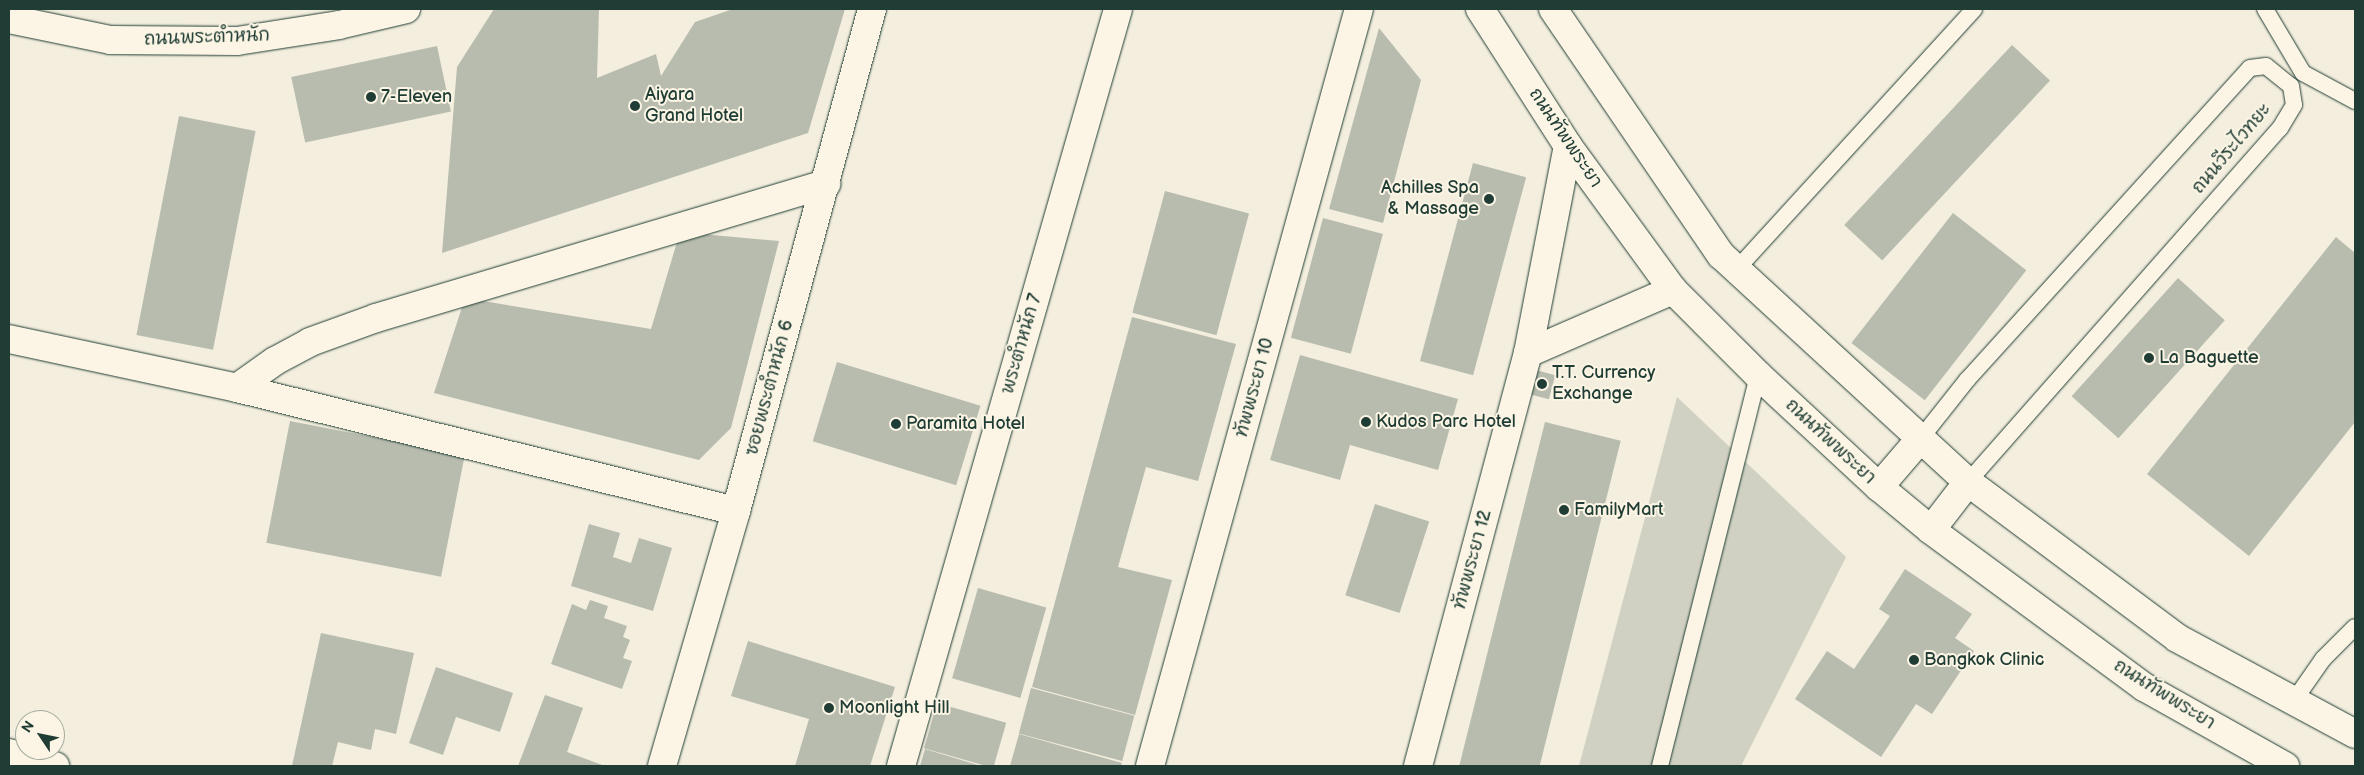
<!DOCTYPE html>
<meta charset="utf-8">
<style>
body{margin:0}
#map{position:relative;width:2364px;height:775px;overflow:hidden;background:#f3eede;font-family:"Balsamiq Sans","Playpen Sans Thai",sans-serif}
div>[style]{position:absolute}
[style*='--x']{left:calc(var(--x)*1px);top:calc(var(--y)*1px);width:calc(var(--w)*1px);rotate:calc(var(--a)*1deg)}
.green>*{inset:0;background:#d0d1c2}
.building>*{inset:0;background:#b8bcae;transform-origin:0 0}
.roads{filter:drop-shadow(0 0 1px #1f3d34) drop-shadow(0 0 1px #1f3d34)}
.lane>*{height:16px;margin:-8px;padding:0 8px;transform-origin:8px;border-radius:8px;background:#fcf5e5}
.street>*{height:28px;margin:-14px;padding:0 14px;transform-origin:14px;border-radius:14px;background:#fcf5e5}
.secondary>*{height:28px;margin:-14px;padding:0 14px;transform-origin:14px;border-radius:14px;background:#fcf5e5}
.dots>*{width:14px;height:14px;translate:-50% -50%;box-sizing:border-box;border:2px solid #fcf5e5;border-radius:50%}
span{translate:-50% -50%;white-space:nowrap;text-align:center;line-height:1.15;-webkit-text-stroke:4px #fcf5e5;paint-order:stroke}
.street-label{font-size:18px;color:#1f3d34}
.poi-label{font-size:18px;color:#1f3d34}
.left{translate:0 -50%;text-align:left}
.right{translate:-100% -50%;text-align:right}
.frame{position:absolute;inset:0;border:10px solid #1f3d34;pointer-events:none}
.north{position:absolute;left:15px;top:710px;width:50px;height:50px;box-sizing:border-box;background:#fcf5e5;border:1px solid #a4ab9e;border-radius:50%;rotate:304deg;font-size:14px;font-weight:700;line-height:20px;text-align:center;color:#1f3d34}
.north::after{content:'';display:block;margin:auto;width:18px;height:22px;background:#1f3d34;clip-path:polygon(50% 0,100% 100%,50% 72%,0 100%)}
</style>
<div id="map">
<div class="green">
<i style="clip-path:polygon(1677px 397px,1846px 557px,1741px 766px,1579px 766px)"></i>
</div>
<div class="building">
<i style="clip-path:polygon(494px 9px,599px 9px,597px 78px,656px 54px,661px 76px,695px 22px,733px 9px,845px 9px,808px 133px,442px 253px,457px 67px)"></i>
<i style="clip-path:polygon(1379px 28px,1421px 80px,1383px 223px,1329px 209px)"></i>
<i style="left:2012px;top:45px;width:52px;height:246px;rotate:43deg"></i>
<i style="left:437px;top:46px;width:67px;height:149px;rotate:78deg"></i>
<i style="left:179px;top:116px;width:78px;height:223px;rotate:11deg"></i>
<i style="left:1473px;top:163px;width:55px;height:205px;rotate:15deg"></i>
<i style="left:1165px;top:191px;width:87px;height:126px;rotate:15deg"></i>
<i style="left:1953px;top:213px;width:93px;height:165px;rotate:38deg"></i>
<i style="left:1323px;top:218px;width:62px;height:124px;rotate:15deg"></i>
<i style="clip-path:polygon(680px 232px,779px 241px,731px 428px,699px 460px,434px 393px,465px 298px,651px 329px)"></i>
<i style="clip-path:polygon(2336px 237px,2355px 253px,2355px 422px,2249px 556px,2147px 474px)"></i>
<i style="left:2178px;top:278px;width:63px;height:159px;rotate:42deg"></i>
<i style="clip-path:polygon(1132px 317px,1236px 344px,1198px 481px,1146px 467px,1118px 567px,1172px 580px,1135px 715px,1032px 687px)"></i>
<i style="clip-path:polygon(1300px 355px,1458px 399px,1438px 470px,1350px 445px,1340px 480px,1270px 460px)"></i>
<i style="left:837px;top:362px;width:150px;height:83px;rotate:17deg"></i>
<i style="left:1536px;top:370px;width:20px;height:25px;rotate:15deg"></i>
<i style="left:290px;top:421px;width:178px;height:124px;rotate:11deg"></i>
<i style="left:1545px;top:422px;width:78px;height:355px;rotate:14deg"></i>
<i style="left:1375px;top:504px;width:57px;height:96px;rotate:18deg"></i>
<i style="clip-path:polygon(589px 524px,620px 533px,613px 557px,631px 563px,639px 538px,672px 548px,653px 611px,571px 586px)"></i>
<i style="clip-path:polygon(1905px 569px,1972px 614px,1955px 638px,1974px 651px,1932px 714px,1916px 704px,1881px 757px,1795px 699px,1827px 651px,1854px 669px,1890px 616px,1879px 609px)"></i>
<i style="left:978px;top:588px;width:71px;height:94px;rotate:16deg"></i>
<i style="clip-path:polygon(590px 600px,608px 606px,604px 618px,627px 626px,623px 637px,630px 640px,623px 658px,632px 661px,622px 689px,551px 664px,572px 604px,586px 610px)"></i>
<i style="clip-path:polygon(321px 633px,414px 653px,396px 734px,375px 729px,371px 750px,338px 742px,332px 766px,292px 766px)"></i>
<i style="clip-path:polygon(748px 641px,895px 687px,870px 766px,795px 766px,809px 719px,731px 696px)"></i>
<i style="clip-path:polygon(436px 667px,513px 693px,500px 732px,456px 717px,443px 755px,409px 743px)"></i>
<i style="left:1031px;top:688px;width:107px;height:47px;rotate:15deg"></i>
<i style="clip-path:polygon(545px 695px,583px 708px,567px 752px,605px 766px,518px 766px)"></i>
<i style="left:937px;top:703px;width:72px;height:47px;rotate:16deg"></i>
<i style="clip-path:polygon(1019px 734px,1122px 763px,1121px 766px,1010px 766px)"></i>
<i style="clip-path:polygon(925px 749px,981px 766px,920px 766px)"></i>
</div>
<div class="roads">
<div class="lane">
<i style="--x:2265;--y:9;--w:74;--a:59.3"></i>
<i style="--x:2303;--y:73;--w:59;--a:28.3"></i>
<i style="--x:1736;--y:270;--w:353;--a:-47.6"></i>
<i style="--x:1921;--y:438;--w:74;--a:-51.6"></i>
<i style="--x:1967;--y:380;--w:421;--a:-47.8"></i>
<i style="--x:2250;--y:68;--w:16;--a:-7"></i>
<i style="--x:2266;--y:66;--w:32;--a:39"></i>
<i style="--x:2291;--y:86;--w:19;--a:81"></i>
<i style="--x:2294;--y:105;--w:27;--a:121"></i>
<i style="--x:2280;--y:128;--w:472;--a:131.4"></i>
<i style="--x:2293;--y:702;--w:52;--a:-55.1"></i>
<i style="--x:2323;--y:659;--w:45;--a:-45"></i>
<i style="--x:1660;--y:766;--w:403;--a:-75.9"></i>
</div>
<div class="street">
<i style="--x:9;--y:339;--w:233;--a:12.1"></i>
<i style="--x:237;--y:388;--w:514;--a:13.85"></i>
<i style="--x:1528;--y:353;--w:158;--a:-23.5"></i>
<i style="--x:237;--y:388;--w:47;--a:-35.4"></i>
<i style="--x:275;--y:361;--w:40;--a:-28"></i>
<i style="--x:310;--y:342;--w:70;--a:-20"></i>
<i style="--x:376;--y:318;--w:470;--a:-16.6"></i>
<i style="--x:9;--y:753;--w:48;--a:15.8"></i>
<i style="--x:662;--y:766;--w:266;--a:-73.8"></i>
<i style="--x:736;--y:511;--w:520;--a:-74.84"></i>
<i style="--x:901;--y:766;--w:787;--a:-74"></i>
<i style="--x:1150;--y:766;--w:785;--a:-74.57"></i>
<i style="--x:1418;--y:766;--w:427;--a:-75.1"></i>
<i style="--x:1528;--y:353;--w:211;--a:-79.1"></i>
</div>
<div class="secondary">
<i style="--x:1480;--y:9;--w:163;--a:57.3"></i>
<i style="--x:1568;--y:146;--w:178;--a:53.9"></i>
<i style="--x:1673;--y:290;--w:120;--a:45"></i>
<i style="--x:1758;--y:375;--w:165;--a:42.8"></i>
<i style="--x:1879;--y:487;--w:67;--a:39.6"></i>
<i style="--x:1931;--y:530;--w:265;--a:36.4"></i>
<i style="--x:2144;--y:687;--w:162;--a:29.3"></i>
<i style="--x:1553;--y:9;--w:298;--a:55.7"></i>
<i style="--x:1721;--y:255;--w:335;--a:42.6"></i>
<i style="--x:1968;--y:482;--w:261;--a:36.7"></i>
<i style="--x:2177;--y:638;--w:202;--a:28.3"></i>
<i style="--x:9;--y:19;--w:103;--a:11.7"></i>
<i style="--x:110;--y:40;--w:127;--a:0.5"></i>
<i style="--x:237;--y:41;--w:103;--a:-8.9"></i>
<i style="--x:339;--y:25;--w:69;--a:-13.4"></i>
<i style="--x:1879;--y:487;--w:65;--a:-49.4"></i>
<i style="--x:1931;--y:530;--w:61;--a:-52.4"></i>
</div>
</div>
<div class="dots">
<i style="left:371px;top:97px;background:#1f3d34"></i>
<i style="left:635px;top:106px;background:#1f3d34"></i>
<i style="left:1489px;top:199px;background:#1f3d34"></i>
<i style="left:2149px;top:358px;background:#1f3d34"></i>
<i style="left:1542px;top:384px;background:#1f3d34"></i>
<i style="left:1366px;top:422px;background:#1f3d34"></i>
<i style="left:896px;top:424px;background:#1f3d34"></i>
<i style="left:1564px;top:510px;background:#1f3d34"></i>
<i style="left:1914px;top:660px;background:#1f3d34"></i>
<i style="left:829px;top:708px;background:#1f3d34"></i>
</div>
<div class="street-label">
<span style="left:207px;top:38px;rotate:-2deg">ถนนพระตำหนัก</span>
<span style="left:1565px;top:138px;rotate:56deg">ถนนทัพพระยา</span>
<span style="left:2232px;top:149px;rotate:-50deg">ถนนวีระไวทยะ</span>
<span style="left:1022px;top:344px;rotate:-74deg">พระตำหนัก 7</span>
<span style="left:770px;top:388px;rotate:-75deg">ซอยพระตำหนัก 6</span>
<span style="left:1255px;top:388px;rotate:-75deg">ทัพพระยา 10</span>
<span style="left:1830px;top:442px;rotate:43deg">ถนนทัพพระยา</span>
<span style="left:1473px;top:560px;rotate:-75deg">ทัพพระยา 12</span>
<span style="left:2164px;top:695px;rotate:32deg">ถนนทัพพระยา</span>
</div>
<div class="poi-label">
<span class="left" style="left:645px;top:106px">Aiyara<br>Grand Hotel</span>
<span class="left" style="left:381px;top:97px">7-Eleven</span>
<span class="right" style="left:1479px;top:199px">Achilles Spa<br>&amp; Massage</span>
<span class="left" style="left:2159px;top:358px">La Baguette</span>
<span class="left" style="left:1552px;top:384px">T.T. Currency<br>Exchange</span>
<span class="left" style="left:1376px;top:422px">Kudos Parc Hotel</span>
<span class="left" style="left:906px;top:424px">Paramita Hotel</span>
<span class="left" style="left:1574px;top:510px">FamilyMart</span>
<span class="left" style="left:1924px;top:660px">Bangkok Clinic</span>
<span class="left" style="left:839px;top:708px">Moonlight Hill</span>
</div>
<div class="frame"></div>
<div class="north">N</div>
</div>
